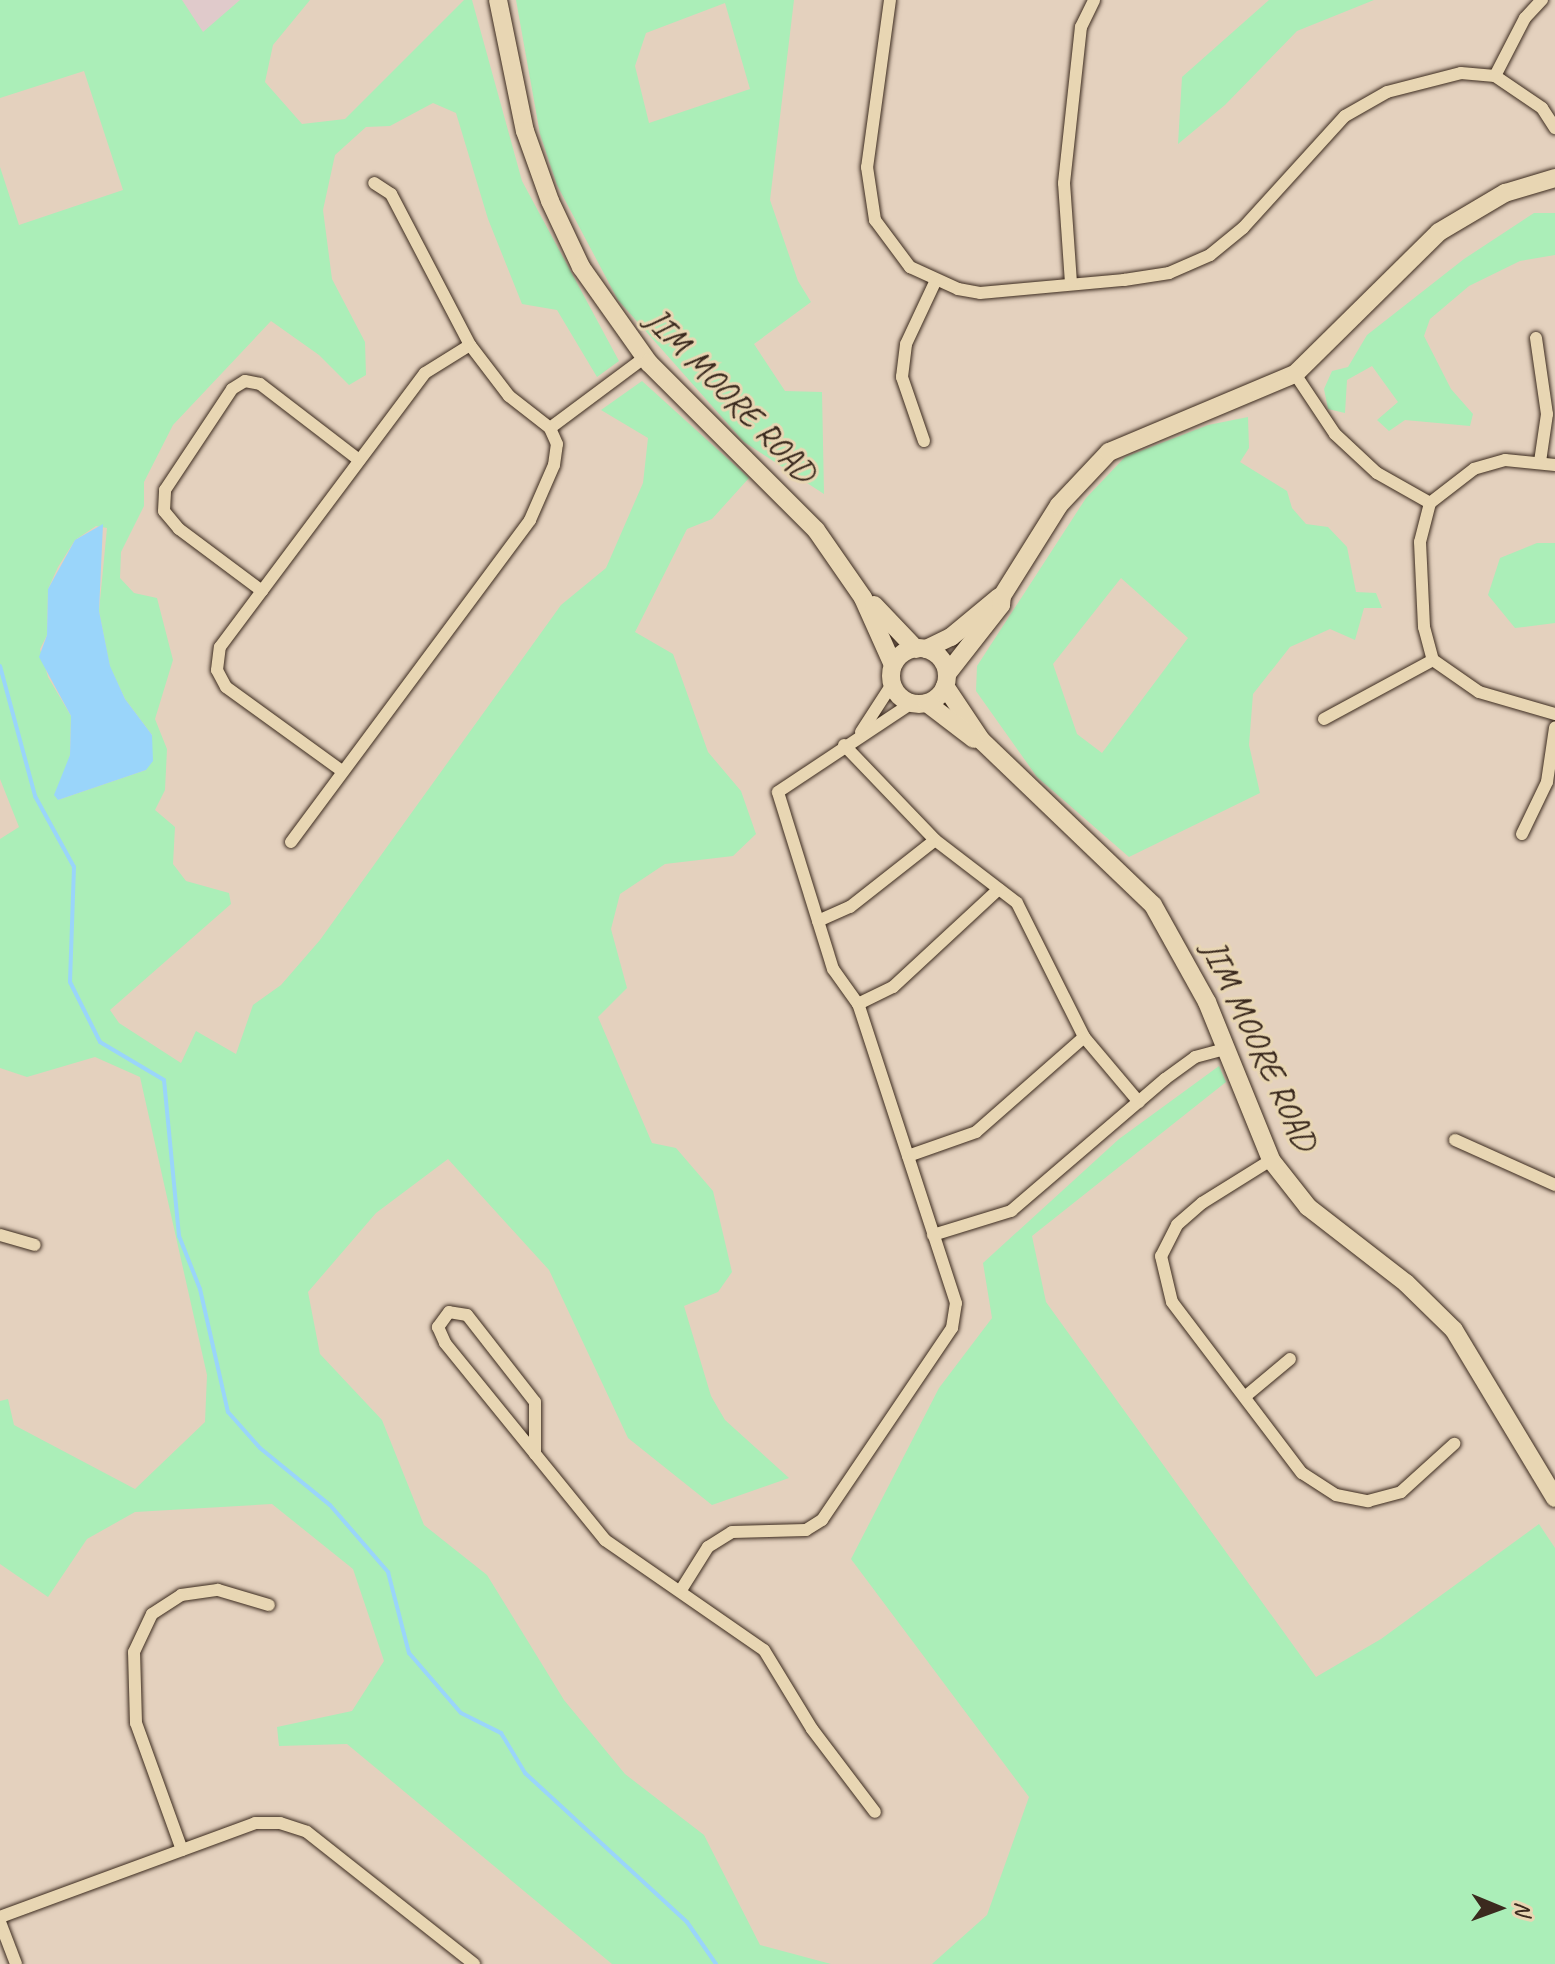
<!DOCTYPE html>
<style>
body{margin:0}
#map{position:relative;width:1555px;height:1964px;overflow:hidden;background:#e4d1be;font-family:Caveat,sans-serif}
div>[style]{position:absolute}
[style*='--x']{left:calc(var(--x)*1px);top:calc(var(--y)*1px);width:calc(var(--w)*1px);rotate:calc(var(--a)*1deg)}
.built>*{inset:0;background:#e0cacb}
.green>*{inset:0;background:#abeeb8}
.water>*{inset:0;background:#9ad5fa}
.stream>*{height:4px;margin:-2px;padding:0 2px;transform-origin:2px;border-radius:2px;background:#9ad5fa}
.roads{filter:drop-shadow(0 0 2px #3b2a1e) drop-shadow(0 0 2px #3b2a1e)}
.street>*{height:12px;margin:-6px;padding:0 6px;transform-origin:6px;border-radius:6px;background:#e8d6b3}
.secondary>*{height:18px;margin:-9px;padding:0 9px;transform-origin:9px;border-radius:9px;background:#e8d6b3}
.secondary>.ring{margin:-9px;padding:0;box-sizing:content-box;background:none;border:18px solid #e8d6b3;border-radius:50%}
span{translate:-50% -50%;white-space:nowrap;text-align:center;line-height:1.15;-webkit-text-stroke:6px #e8d6b3;paint-order:stroke}
.street-label{font-size:34px;color:#3b2a1e}
.north{position:absolute;left:1459px;top:1868px;width:80px;height:80px;-webkit-text-stroke:6px #e8d6b3;paint-order:stroke;rotate:91deg;font-size:22px;font-weight:700;line-height:32px;text-align:center;color:#3b2a1e}
.north::after{content:'';display:block;margin:auto;width:28px;height:36px;background:#3b2a1e;clip-path:polygon(50% 0,100% 100%,50% 72%,0 100%)}
</style>
<div id="map">
<div class="built">
<i style="clip-path:polygon(182px 0,240px 0,203px 33px)"></i>
</div>
<div class="green">
<i style="clip-path:polygon(evenodd,0 0,182px 0,203px 32px,240px 0,310px 0,273px 45px,265px 82px,302px 124px,345px 119px,464px 0,472px 0,522px 181px,619px 361px,597px 377px,557px 310px,522px 304px,488px 219px,456px 113px,433px 103px,390px 126px,366px 127px,335px 155px,323px 210px,332px 279px,365px 342px,366px 375px,349px 385px,319px 355px,271px 321px,173px 425px,144px 482px,144px 506px,121px 552px,120px 578px,134px 593px,157px 598px,173px 660px,155px 719px,167px 749px,165px 790px,155px 810px,175px 827px,173px 864px,186px 881px,229px 893px,231px 904px,110px 1010px,119px 1023px,181px 1063px,196px 1031px,236px 1054px,253px 1005px,281px 985px,320px 940px,561px 605px,606px 568px,643px 483px,648px 438px,601px 410px,642px 381px,749px 478px,712px 519px,687px 529px,635px 632px,673px 654px,708px 752px,741px 791px,756px 834px,733px 856px,665px 864px,620px 894px,611px 929px,627px 988px,598px 1017px,652px 1143px,676px 1148px,713px 1191px,732px 1272px,718px 1292px,684px 1306px,711px 1396px,725px 1420px,789px 1478px,712px 1505px,628px 1438px,549px 1270px,448px 1159px,376px 1213px,308px 1292px,320px 1354px,382px 1420px,424px 1525px,487px 1575px,564px 1700px,625px 1774px,704px 1835px,760px 1945px,831px 1964px,612px 1964px,347px 1744px,279px 1746px,277px 1727px,352px 1711px,384px 1661px,353px 1569px,272px 1504px,135px 1512px,87px 1539px,48px 1597px,0 1564px,0 1401px,8px 1399px,14px 1425px,135px 1489px,205px 1422px,207px 1375px,140px 1077px,95px 1057px,27px 1077px,0 1068px,0 839px,19px 827px,0 779px,0 167px,19px 225px,123px 190px,84px 71px,0 98px,0 0,96px 526px,107px 528px,99px 611px,110px 667px,125px 699px,152px 735px,146px 770px,58px 800px,70px 755px,71px 716px,48px 677px,40px 649px,47px 635px,48px 589px,58px 567px,75px 540px,96px 526px)"></i>
<i style="clip-path:polygon(evenodd,516px 0,794px 0,770px 200px,798px 281px,811px 302px,754px 344px,785px 391px,822px 392px,824px 494px,744px 442px,618px 300px,557px 185px,540px 134px,516px 0,725px 3px,750px 89px,649px 123px,635px 66px,646px 33px,725px 3px)"></i>
<i style="clip-path:polygon(1269px 0,1374px 0,1297px 31px,1225px 105px,1178px 144px,1182px 77px)"></i>
<i style="clip-path:polygon(1534px 213px,1555px 213px,1555px 255px,1520px 261px,1469px 286px,1430px 319px,1424px 336px,1451px 389px,1473px 414px,1470px 426px,1405px 420px,1389px 431px,1377px 420px,1398px 402px,1372px 366px,1347px 380px,1345px 413px,1328px 409px,1324px 389px,1332px 371px,1348px 367px,1367px 335px,1464px 259px)"></i>
<i style="clip-path:polygon(evenodd,1248px 417px,1249px 448px,1240px 462px,1287px 491px,1292px 508px,1306px 524px,1328px 527px,1347px 547px,1356px 592px,1376px 593px,1382px 608px,1364px 608px,1355px 640px,1330px 629px,1290px 647px,1253px 694px,1249px 745px,1260px 793px,1129px 857px,1037px 777px,976px 691px,977px 666px,1086px 498px,1125px 457px,1208px 425px,1248px 417px,1121px 578px,1188px 638px,1102px 753px,1077px 734px,1053px 664px,1121px 578px)"></i>
<i style="clip-path:polygon(1537px 543px,1555px 543px,1555px 623px,1515px 628px,1488px 595px,1500px 558px)"></i>
<i style="clip-path:polygon(1219px 1066px,1226px 1082px,1032px 1236px,1046px 1302px,1316px 1677px,1381px 1639px,1539px 1524px,1555px 1548px,1555px 1964px,932px 1964px,987px 1915px,1029px 1797px,851px 1559px,939px 1388px,992px 1318px,983px 1263px,1119px 1139px)"></i>
</div>
<div class="water">
<i style="clip-path:polygon(103px 524px,99px 611px,110px 666px,125px 699px,152px 735px,153px 761px,146px 770px,58px 800px,54px 795px,70px 755px,71px 716px,39px 657px,47px 635px,48px 589px,75px 540px)"></i>
</div>
<div class="stream">
<i style="--x:0;--y:666;--w:135;--a:74.9"></i>
<i style="--x:35;--y:796;--w:81;--a:61.2"></i>
<i style="--x:74;--y:867;--w:115;--a:92"></i>
<i style="--x:70;--y:982;--w:67;--a:63.4"></i>
<i style="--x:100;--y:1042;--w:74;--a:30.7"></i>
<i style="--x:164;--y:1080;--w:157;--a:84.5"></i>
<i style="--x:179;--y:1236;--w:57;--a:68.4"></i>
<i style="--x:200;--y:1289;--w:126;--a:77.2"></i>
<i style="--x:228;--y:1412;--w:48;--a:48.4"></i>
<i style="--x:260;--y:1448;--w:90;--a:39.2"></i>
<i style="--x:330;--y:1505;--w:89;--a:49.1"></i>
<i style="--x:388;--y:1572;--w:84;--a:75.5"></i>
<i style="--x:409;--y:1653;--w:79;--a:49.1"></i>
<i style="--x:461;--y:1713;--w:45;--a:26.6"></i>
<i style="--x:501;--y:1733;--w:47;--a:59"></i>
<i style="--x:525;--y:1773;--w:220;--a:42.6"></i>
<i style="--x:687;--y:1922;--w:51;--a:55.4"></i>
</div>
<div class="roads">
<div class="street">
<i style="--x:890;--y:0;--w:169;--a:97.8"></i>
<i style="--x:867;--y:167;--w:54;--a:81.4"></i>
<i style="--x:875;--y:220;--w:59;--a:53.3"></i>
<i style="--x:910;--y:267;--w:53;--a:24.6"></i>
<i style="--x:958;--y:289;--w:22;--a:10"></i>
<i style="--x:980;--y:293;--w:145;--a:-5.2"></i>
<i style="--x:1124;--y:280;--w:46;--a:-8.8"></i>
<i style="--x:1169;--y:273;--w:45;--a:-23.7"></i>
<i style="--x:1210;--y:255;--w:43;--a:-39.3"></i>
<i style="--x:1243;--y:228;--w:151;--a:-47.7"></i>
<i style="--x:1345;--y:116;--w:48;--a:-29.7"></i>
<i style="--x:1387;--y:92;--w:76;--a:-14.4"></i>
<i style="--x:1461;--y:73;--w:34;--a:5"></i>
<i style="--x:1495;--y:76;--w:57;--a:34.2"></i>
<i style="--x:1542;--y:108;--w:24;--a:57"></i>
<i style="--x:1495;--y:76;--w:65;--a:-62.7"></i>
<i style="--x:1525;--y:18;--w:25;--a:-47"></i>
<i style="--x:1071;--y:283;--w:100;--a:-94"></i>
<i style="--x:1064;--y:183;--w:157;--a:-83.8"></i>
<i style="--x:1081;--y:27;--w:30;--a:-64"></i>
<i style="--x:1536;--y:338;--w:77;--a:81.8"></i>
<i style="--x:1547;--y:414;--w:49;--a:98.3"></i>
<i style="--x:1295;--y:374;--w:72;--a:56.3"></i>
<i style="--x:1335;--y:434;--w:57;--a:42.9"></i>
<i style="--x:1377;--y:473;--w:61;--a:29.5"></i>
<i style="--x:550;--y:428;--w:117;--a:-36.7"></i>
<i style="--x:924;--y:441;--w:68;--a:-109"></i>
<i style="--x:902;--y:377;--w:33;--a:-83"></i>
<i style="--x:906;--y:344;--w:68;--a:-64.9"></i>
<i style="--x:1555;--y:465;--w:50;--a:-174.3"></i>
<i style="--x:1505;--y:460;--w:32;--a:164"></i>
<i style="--x:1474;--y:469;--w:56;--a:142.3"></i>
<i style="--x:1430;--y:503;--w:40;--a:104.4"></i>
<i style="--x:1420;--y:542;--w:85;--a:87.3"></i>
<i style="--x:1424;--y:627;--w:34;--a:75"></i>
<i style="--x:1433;--y:660;--w:56;--a:34.8"></i>
<i style="--x:1479;--y:692;--w:79;--a:16.1"></i>
<i style="--x:262;--y:591;--w:104;--a:-143.2"></i>
<i style="--x:179;--y:529;--w:23;--a:-130"></i>
<i style="--x:164;--y:511;--w:21;--a:-87"></i>
<i style="--x:165;--y:490;--w:121;--a:-56.4"></i>
<i style="--x:232;--y:389;--w:15;--a:-32"></i>
<i style="--x:245;--y:381;--w:15;--a:11"></i>
<i style="--x:260;--y:384;--w:125;--a:37.5"></i>
<i style="--x:1324;--y:719;--w:124;--a:-28.4"></i>
<i style="--x:861;--y:732;--w:57;--a:-57.1"></i>
<i style="--x:844;--y:745;--w:132;--a:46.2"></i>
<i style="--x:935;--y:840;--w:103;--a:37.5"></i>
<i style="--x:1017;--y:903;--w:150;--a:63.4"></i>
<i style="--x:1084;--y:1037;--w:85;--a:49.8"></i>
<i style="--x:342;--y:771;--w:143;--a:-144.1"></i>
<i style="--x:226;--y:687;--w:19;--a:-118"></i>
<i style="--x:217;--y:670;--w:23;--a:-83"></i>
<i style="--x:220;--y:647;--w:342;--a:-53.2"></i>
<i style="--x:425;--y:373;--w:53;--a:-31.9"></i>
<i style="--x:1522;--y:834;--w:58;--a:-64.3"></i>
<i style="--x:1547;--y:782;--w:55;--a:-81.6"></i>
<i style="--x:291;--y:842;--w:401;--a:-53.4"></i>
<i style="--x:530;--y:520;--w:60;--a:-66.4"></i>
<i style="--x:554;--y:465;--w:21;--a:-82"></i>
<i style="--x:557;--y:444;--w:17;--a:-114"></i>
<i style="--x:550;--y:428;--w:52;--a:-142"></i>
<i style="--x:509;--y:396;--w:64;--a:-127.4"></i>
<i style="--x:470;--y:345;--w:170;--a:-117.6"></i>
<i style="--x:391;--y:194;--w:20;--a:-147"></i>
<i style="--x:818;--y:921;--w:35;--a:-24"></i>
<i style="--x:850;--y:907;--w:108;--a:-38.2"></i>
<i style="--x:858;--y:1004;--w:39;--a:-26"></i>
<i style="--x:893;--y:987;--w:144;--a:-42.8"></i>
<i style="--x:1455;--y:1140;--w:110;--a:24.2"></i>
<i style="--x:908;--y:1156;--w:72;--a:-19.4"></i>
<i style="--x:976;--y:1132;--w:144;--a:-41.3"></i>
<i style="--x:1271;--y:1160;--w:81;--a:148.1"></i>
<i style="--x:1202;--y:1203;--w:33;--a:139"></i>
<i style="--x:1177;--y:1225;--w:35;--a:117"></i>
<i style="--x:1161;--y:1256;--w:47;--a:76.6"></i>
<i style="--x:1172;--y:1302;--w:215;--a:52.8"></i>
<i style="--x:1302;--y:1473;--w:40;--a:32.9"></i>
<i style="--x:1336;--y:1495;--w:33;--a:11"></i>
<i style="--x:1368;--y:1501;--w:34;--a:-15"></i>
<i style="--x:1401;--y:1492;--w:72;--a:-42.2"></i>
<i style="--x:0;--y:1235;--w:36;--a:16"></i>
<i style="--x:933;--y:1235;--w:82;--a:-17.1"></i>
<i style="--x:1011;--y:1211;--w:203;--a:-40.6"></i>
<i style="--x:1165;--y:1079;--w:37;--a:-36"></i>
<i style="--x:1195;--y:1057;--w:31;--a:-15"></i>
<i style="--x:1247;--y:1395;--w:56;--a:-39.9"></i>
<i style="--x:535;--y:1454;--w:52;--a:-90"></i>
<i style="--x:535;--y:1402;--w:110;--a:-128"></i>
<i style="--x:467;--y:1315;--w:18;--a:-171"></i>
<i style="--x:449;--y:1312;--w:19;--a:126"></i>
<i style="--x:438;--y:1327;--w:17;--a:66"></i>
<i style="--x:445;--y:1343;--w:254;--a:50.9"></i>
<i style="--x:605;--y:1540;--w:193;--a:34.7"></i>
<i style="--x:764;--y:1650;--w:92;--a:58.7"></i>
<i style="--x:812;--y:1729;--w:104;--a:52.8"></i>
<i style="--x:681;--y:1590;--w:51;--a:-57.9"></i>
<i style="--x:708;--y:1547;--w:28;--a:-32"></i>
<i style="--x:732;--y:1532;--w:74;--a:-1.5"></i>
<i style="--x:806;--y:1530;--w:19;--a:-32"></i>
<i style="--x:822;--y:1520;--w:232;--a:-55.9"></i>
<i style="--x:952;--y:1328;--w:25;--a:-81"></i>
<i style="--x:956;--y:1303;--w:315;--a:-108.1"></i>
<i style="--x:858;--y:1004;--w:43;--a:-125.5"></i>
<i style="--x:833;--y:969;--w:185;--a:-107.3"></i>
<i style="--x:778;--y:792;--w:161;--a:-33.6"></i>
<i style="--x:182;--y:1850;--w:135;--a:-109.9"></i>
<i style="--x:136;--y:1723;--w:71;--a:-91.6"></i>
<i style="--x:134;--y:1652;--w:42;--a:-64.7"></i>
<i style="--x:152;--y:1614;--w:35;--a:-33"></i>
<i style="--x:181;--y:1595;--w:37;--a:-8"></i>
<i style="--x:218;--y:1590;--w:53;--a:16.4"></i>
<i style="--x:0;--y:1917;--w:272;--a:-20.2"></i>
<i style="--x:255;--y:1823;--w:25;--a:0"></i>
<i style="--x:280;--y:1823;--w:28;--a:18"></i>
<i style="--x:307;--y:1832;--w:213;--a:38.3"></i>
<i style="--x:0;--y:1922;--w:45;--a:69.1"></i>
</div>
<div class="secondary">
<i style="--x:498;--y:0;--w:134;--a:78.4"></i>
<i style="--x:525;--y:131;--w:74;--a:70.3"></i>
<i style="--x:550;--y:201;--w:73;--a:64.8"></i>
<i style="--x:581;--y:267;--w:118;--a:54.7"></i>
<i style="--x:649;--y:363;--w:236;--a:45"></i>
<i style="--x:816;--y:530;--w:83;--a:55.3"></i>
<i style="--x:863;--y:598;--w:73;--a:65.9"></i>
<i style="--x:874;--y:605;--w:61;--a:46.3"></i>
<i class="ring" style="left:891px;top:648px;width:38px;height:38px"></i>
<i style="--x:926;--y:649;--w:28;--a:-26"></i>
<i style="--x:951;--y:637;--w:62;--a:-39.8"></i>
<i style="--x:947;--y:674;--w:88;--a:-52"></i>
<i style="--x:1001;--y:605;--w:9;--a:-84"></i>
<i style="--x:1002;--y:596;--w:107;--a:-57.9"></i>
<i style="--x:1059;--y:505;--w:73;--a:-46.7"></i>
<i style="--x:1109;--y:452;--w:202;--a:-22.8"></i>
<i style="--x:1295;--y:374;--w:202;--a:-44.6"></i>
<i style="--x:1439;--y:232;--w:77;--a:-30.6"></i>
<i style="--x:1505;--y:193;--w:52;--a:-16.7"></i>
<i style="--x:945;--y:686;--w:65;--a:56.3"></i>
<i style="--x:981;--y:740;--w:238;--a:43.8"></i>
<i style="--x:1153;--y:905;--w:111;--a:60.9"></i>
<i style="--x:1207;--y:1002;--w:170;--a:67.9"></i>
<i style="--x:1271;--y:1160;--w:60;--a:51.8"></i>
<i style="--x:1308;--y:1207;--w:124;--a:37.8"></i>
<i style="--x:1406;--y:1283;--w:67;--a:44.4"></i>
<i style="--x:1454;--y:1330;--w:196;--a:59"></i>
<i style="--x:927;--y:703;--w:59;--a:37.5"></i>
</div>
</div>
<div class="street-label">
<span style="left:731px;top:395px;rotate:46deg">JIM MOORE ROAD</span>
<span style="left:1260px;top:1045px;rotate:65deg">JIM MOORE ROAD</span>
</div>
<div class="north">N</div>
</div>
